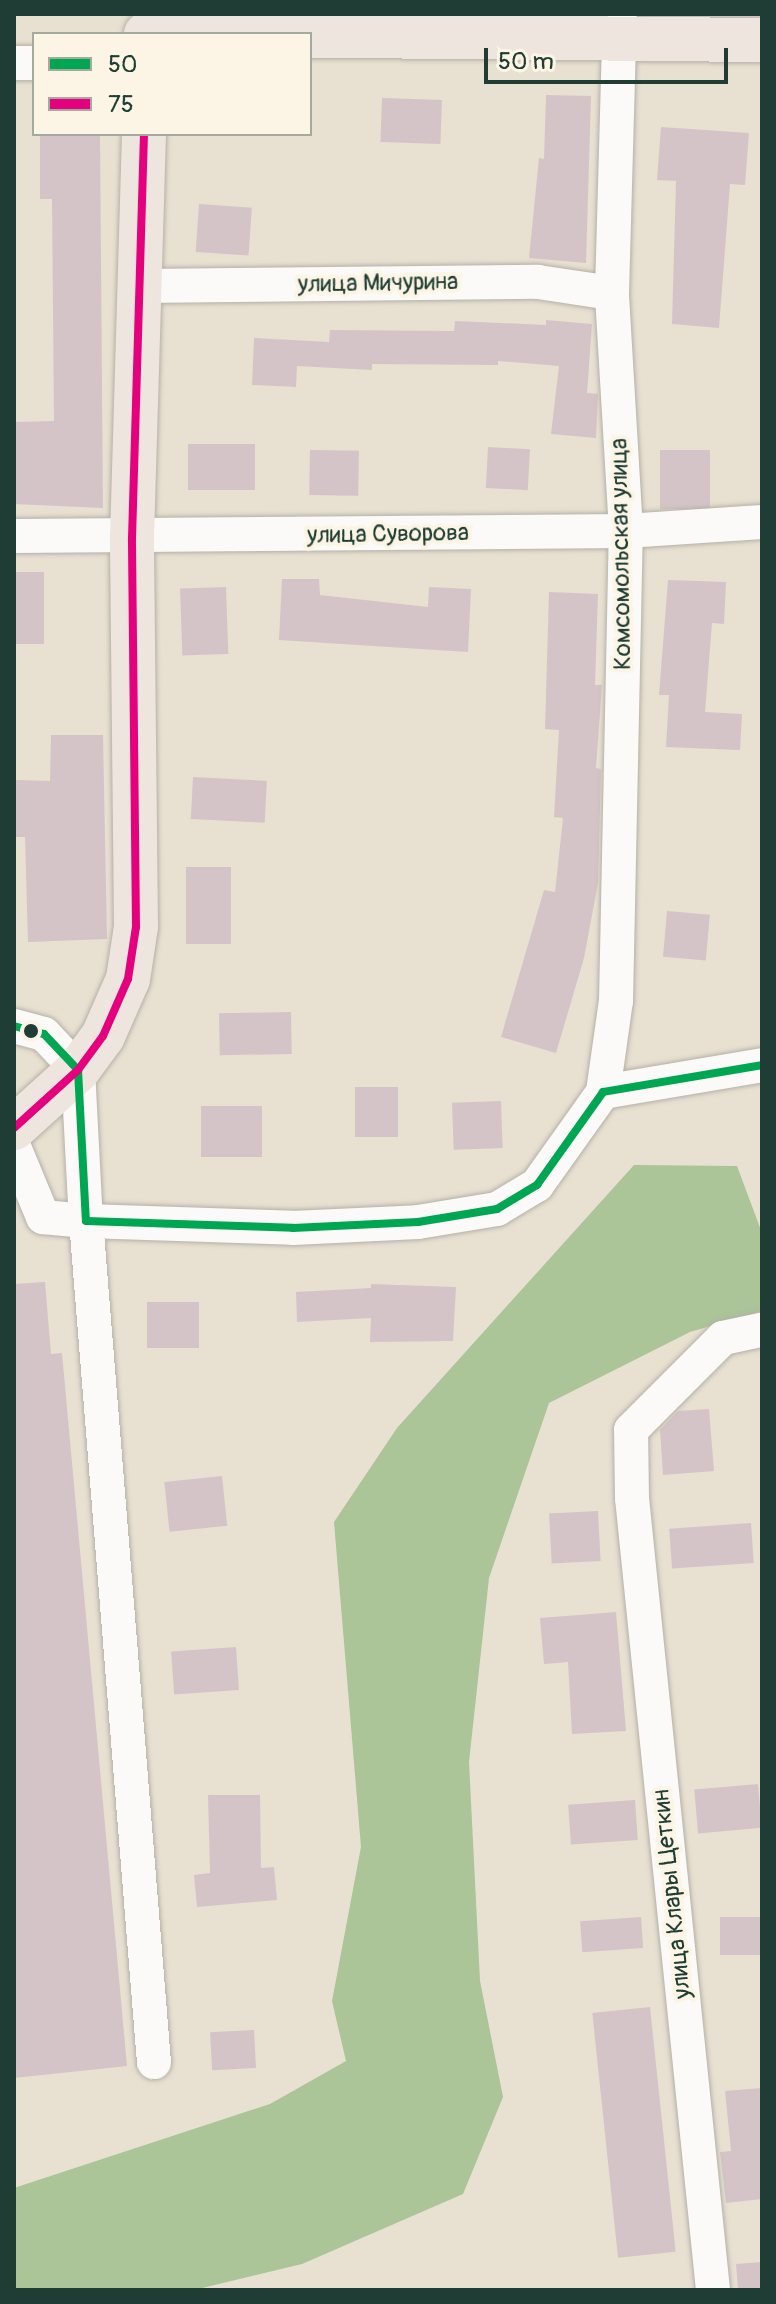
<!DOCTYPE html>
<meta charset="utf-8">
<style>
body{margin:0}
#map{position:relative;width:776px;height:2304px;overflow:hidden;background:#e8e0d1;font-family:Pangolin,sans-serif}
div>[style]{position:absolute}
[style*='--x']{left:calc(var(--x)*1px);top:calc(var(--y)*1px);width:calc(var(--w)*1px);rotate:calc(var(--a)*1deg)}
.forest>*{inset:0;background:#abc498}
.building>*{inset:0;background:#d5c4c7;transform-origin:0 0}
.roads{filter:drop-shadow(0 0 2px #b3b1a7) drop-shadow(0 0 2px #b3b1a7)}
.minor>*{height:34px;margin:-17px;padding:0 17px;transform-origin:17px;border-radius:17px;background:#fcfaf8}
.major>*{height:44px;margin:-22px;padding:0 22px;transform-origin:22px;border-radius:22px;background:#eee5de}
.bus-1>*{height:8px;margin:-4px;padding:0 4px;transform-origin:4px;border-radius:4px;background:#00a651}
.bus-2>*{height:8px;margin:-4px;padding:0 4px;transform-origin:4px;border-radius:4px;background:#e5007d}
.dots>*{width:22px;height:22px;translate:-50% -50%;box-sizing:border-box;border:4px solid #fcf5e5;border-radius:50%}
span{translate:-50% -50%;white-space:nowrap;text-align:center;line-height:1.15;-webkit-text-stroke:8px #fcf5e5;paint-order:stroke}
.street-label{font-size:24px;color:#1f3d34}
.frame{position:absolute;inset:0;border:16px solid #1f3d34;pointer-events:none}
.legend{position:absolute;left:32px;top:32px;width:280px;height:104px;box-sizing:border-box;background:#fcf5e5;border:2px solid #a4ab9e;margin:0;padding:10px 14px;list-style:none;font-size:24px;color:#1f3d34}
.legend li{display:flex;align-items:center;gap:16px;height:40px}
.legend b{width:40px;border:2px solid #a4ab9e}
.scale{position:absolute;left:484px;top:48px;width:244px;height:36px;box-sizing:border-box;border:4px solid #1f3d34;border-top:0;padding-left:10px;font-size:24px;line-height:28px;white-space:nowrap;color:#1f3d34;-webkit-text-stroke:6px #fcf5e5;paint-order:stroke}
</style>
<div id="map">
<div class="forest">
<i style="clip-path:polygon(634px 1165px,737px 1166px,762px 1233px,762px 1311px,690px 1332px,549px 1403px,489px 1578px,469px 1762px,480px 1981px,503px 2097px,463px 2194px,302px 2264px,194px 2290px,14px 2290px,14px 2188px,270px 2104px,346px 2061px,332px 2001px,361px 1847px,334px 1522px,397px 1428px)"></i>
</div>
<div class="building">
<i style="clip-path:polygon(546px 95px,591px 96px,586px 263px,529px 258px,539px 158px,544px 159px)"></i>
<i style="left:382px;top:98px;width:60px;height:44px;rotate:2deg"></i>
<i style="clip-path:polygon(661px 127px,749px 133px,745px 185px,730px 184px,719px 328px,672px 324px,676px 181px,657px 180px)"></i>
<i style="clip-path:polygon(40px 134px,100px 134px,103px 508px,14px 504px,14px 422px,54px 421px,52px 199px,40px 199px)"></i>
<i style="left:199px;top:204px;width:53px;height:48px;rotate:4deg"></i>
<i style="clip-path:polygon(546px 320px,592px 324px,587px 393px,598px 394px,596px 438px,551px 434px,559px 366px,498px 361px,498px 365px,372px 364px,372px 370px,297px 366px,296px 387px,252px 385px,254px 338px,329px 342px,330px 330px,454px 331px,455px 321px,546px 325px)"></i>
<i style="left:188px;top:444px;width:67px;height:46px"></i>
<i style="left:488px;top:447px;width:42px;height:41px;rotate:3deg"></i>
<i style="left:310px;top:450px;width:49px;height:45px;rotate:1deg"></i>
<i style="left:660px;top:450px;width:50px;height:59px"></i>
<i style="left:14px;top:572px;width:30px;height:72px"></i>
<i style="clip-path:polygon(282px 579px,319px 579px,320px 595px,428px 607px,429px 587px,471px 589px,468px 652px,279px 640px)"></i>
<i style="clip-path:polygon(668px 580px,726px 582px,724px 624px,712px 623px,705px 712px,742px 714px,740px 750px,666px 747px,669px 695px,659px 695px)"></i>
<i style="left:226px;top:587px;width:67px;height:46px;rotate:88deg"></i>
<i style="clip-path:polygon(549px 592px,598px 594px,595px 685px,602px 685px,596px 768px,601px 769px,598px 883px,584px 958px,556px 1053px,501px 1037px,544px 890px,555px 892px,563px 818px,554px 817px,559px 730px,545px 729px)"></i>
<i style="clip-path:polygon(51px 735px,103px 735px,107px 939px,28px 942px,25px 837px,14px 837px,14px 780px,50px 781px)"></i>
<i style="left:193px;top:777px;width:74px;height:42px;rotate:3deg"></i>
<i style="left:186px;top:867px;width:45px;height:77px"></i>
<i style="left:667px;top:911px;width:43px;height:46px;rotate:5deg"></i>
<i style="left:291px;top:1012px;width:42px;height:72px;rotate:89deg"></i>
<i style="left:355px;top:1087px;width:43px;height:50px"></i>
<i style="left:501px;top:1101px;width:47px;height:49px;rotate:88deg"></i>
<i style="left:262px;top:1106px;width:51px;height:61px;rotate:90deg"></i>
<i style="clip-path:polygon(45px 1282px,51px 1354px,62px 1353px,127px 2066px,14px 2078px,14px 1284px)"></i>
<i style="clip-path:polygon(371px 1284px,456px 1287px,453px 1341px,370px 1342px,371px 1318px,297px 1322px,296px 1292px,371px 1288px)"></i>
<i style="left:199px;top:1302px;width:46px;height:52px;rotate:90deg"></i>
<i style="clip-path:polygon(709px 1409px,714px 1471px,663px 1475px,660px 1430px,678px 1411px)"></i>
<i style="left:222px;top:1476px;width:50px;height:58px;rotate:84deg"></i>
<i style="left:598px;top:1511px;width:50px;height:49px;rotate:87deg"></i>
<i style="left:751px;top:1523px;width:40px;height:82px;rotate:86deg"></i>
<i style="clip-path:polygon(616px 1612px,626px 1731px,572px 1734px,568px 1662px,544px 1664px,540px 1618px)"></i>
<i style="left:236px;top:1647px;width:43px;height:65px;rotate:86deg"></i>
<i style="left:758px;top:1784px;width:44px;height:64px;rotate:85deg"></i>
<i style="clip-path:polygon(208px 1795px,260px 1795px,261px 1868px,274px 1867px,277px 1900px,197px 1907px,194px 1875px,210px 1873px)"></i>
<i style="left:635px;top:1800px;width:40px;height:67px;rotate:86deg"></i>
<i style="left:641px;top:1917px;width:31px;height:61px;rotate:86deg"></i>
<i style="left:762px;top:1917px;width:38px;height:42px;rotate:90deg"></i>
<i style="left:650px;top:2007px;width:246px;height:58px;rotate:84deg"></i>
<i style="left:254px;top:2030px;width:38px;height:44px;rotate:87deg"></i>
<i style="clip-path:polygon(762px 2088px,762px 2199px,726px 2203px,720px 2152px,731px 2151px,725px 2091px)"></i>
<i style="clip-path:polygon(762px 2262px,762px 2290px,738px 2290px,736px 2264px)"></i>
</div>
<div class="roads">
<div class="minor">
<i style="--x:14;--y:63;--w:20;--a:0"></i>
<i style="--x:143;--y:286;--w:395;--a:-0.6"></i>
<i style="--x:538;--y:282;--w:75;--a:8.5"></i>
<i style="--x:14;--y:536;--w:612;--a:-0.47"></i>
<i style="--x:626;--y:531;--w:136;--a:-3.8"></i>
<i style="--x:14;--y:1026;--w:31;--a:15"></i>
<i style="--x:44;--y:1034;--w:50;--a:46.6"></i>
<i style="--x:78;--y:1070;--w:151;--a:87"></i>
<i style="--x:86;--y:1221;--w:207;--a:1.9"></i>
<i style="--x:293;--y:1228;--w:125;--a:-2.7"></i>
<i style="--x:418;--y:1222;--w:80;--a:-9.3"></i>
<i style="--x:497;--y:1209;--w:47;--a:-31"></i>
<i style="--x:537;--y:1185;--w:114;--a:-54.6"></i>
<i style="--x:603;--y:1092;--w:161;--a:-9.6"></i>
<i style="--x:603;--y:1092;--w:92;--a:-81.9"></i>
<i style="--x:616;--y:1001;--w:470;--a:-88.8"></i>
<i style="--x:626;--y:531;--w:238;--a:-93.4"></i>
<i style="--x:612;--y:293;--w:279;--a:-88.4"></i>
<i style="--x:14;--y:1147;--w:76;--a:67.5"></i>
<i style="--x:43;--y:1217;--w:43;--a:5.3"></i>
<i style="--x:86;--y:1221;--w:844;--a:85.38"></i>
<i style="--x:713;--y:2290;--w:796;--a:-95.84"></i>
<i style="--x:632;--y:1498;--w:68;--a:-90.8"></i>
<i style="--x:631;--y:1430;--w:130;--a:-45"></i>
<i style="--x:723;--y:1338;--w:40;--a:-12"></i>
</div>
<div class="major">
<i style="--x:146;--y:34;--w:616;--a:0.56"></i>
<i style="--x:14;--y:1128;--w:86;--a:-42.2"></i>
<i style="--x:78;--y:1070;--w:42;--a:-53.7"></i>
<i style="--x:103;--y:1036;--w:62;--a:-66.3"></i>
<i style="--x:128;--y:979;--w:53;--a:-81.3"></i>
<i style="--x:136;--y:927;--w:389;--a:-90.6"></i>
<i style="--x:132;--y:538;--w:404;--a:-88.3"></i>
</div>
</div>
<div class="bus-1">
<i style="--x:14;--y:1026;--w:31;--a:15"></i>
<i style="--x:44;--y:1034;--w:50;--a:46.6"></i>
<i style="--x:78;--y:1070;--w:151;--a:87"></i>
<i style="--x:86;--y:1221;--w:207;--a:1.9"></i>
<i style="--x:293;--y:1228;--w:125;--a:-2.7"></i>
<i style="--x:418;--y:1222;--w:80;--a:-9.3"></i>
<i style="--x:497;--y:1209;--w:47;--a:-31"></i>
<i style="--x:537;--y:1185;--w:114;--a:-54.6"></i>
<i style="--x:603;--y:1092;--w:161;--a:-9.6"></i>
</div>
<div class="bus-2">
<i style="--x:14;--y:1128;--w:86;--a:-42.2"></i>
<i style="--x:78;--y:1070;--w:42;--a:-53.7"></i>
<i style="--x:103;--y:1036;--w:62;--a:-66.3"></i>
<i style="--x:128;--y:979;--w:53;--a:-81.3"></i>
<i style="--x:136;--y:927;--w:389;--a:-90.6"></i>
<i style="--x:132;--y:538;--w:404;--a:-88.3"></i>
</div>
<div class="dots">
<i style="left:31px;top:1031px;background:#1f3d34"></i>
</div>
<div class="street-label">
<span style="left:378px;top:283px;rotate:-1deg">улица Мичурина</span>
<span style="left:388px;top:534px;rotate:-1deg">улица Суворова</span>
<span style="left:621px;top:554px;rotate:-91deg">Комсомольская улица</span>
<span style="left:672px;top:1894px;rotate:-96deg">улица Клары Цеткин</span>
</div>
<div class="frame"></div>
<ul class="legend">
<li><b style="height:10px;background:#00a651"></b>50</li>
<li><b style="height:10px;background:#e5007d"></b>75</li>
</ul>
<div class="scale">50 m</div>
</div>
